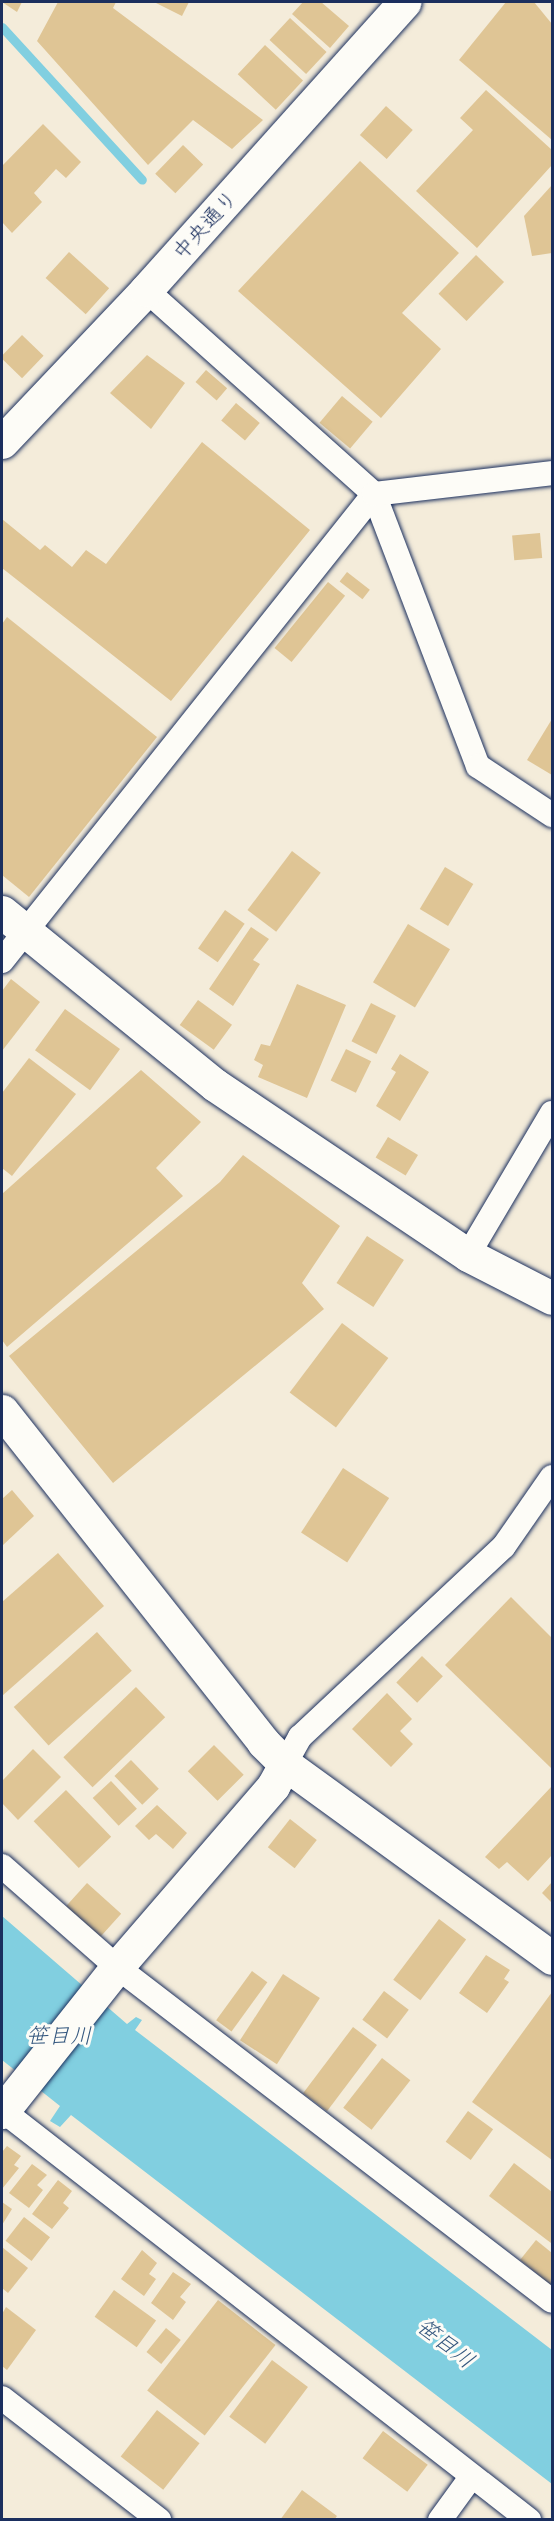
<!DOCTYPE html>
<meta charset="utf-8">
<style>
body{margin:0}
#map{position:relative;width:554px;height:2521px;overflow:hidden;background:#f4ecda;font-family:Caveat,"Klee One",sans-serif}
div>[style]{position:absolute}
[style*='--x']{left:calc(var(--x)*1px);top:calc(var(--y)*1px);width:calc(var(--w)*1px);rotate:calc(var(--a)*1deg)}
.water>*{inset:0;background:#81cfe0}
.stream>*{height:9px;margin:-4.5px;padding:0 4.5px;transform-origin:4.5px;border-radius:4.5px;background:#81cfe0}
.building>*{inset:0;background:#dfc595;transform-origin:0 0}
.roads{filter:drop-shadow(0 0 2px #1b2f5e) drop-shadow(0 0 2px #1b2f5e)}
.street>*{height:24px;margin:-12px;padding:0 12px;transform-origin:12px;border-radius:12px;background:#fdfcf7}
.secondary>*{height:33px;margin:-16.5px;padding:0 16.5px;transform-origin:16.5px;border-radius:16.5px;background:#fdfcf7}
span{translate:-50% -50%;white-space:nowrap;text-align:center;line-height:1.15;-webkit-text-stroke:6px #fdfcf7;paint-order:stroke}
.street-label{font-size:21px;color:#1b2f5e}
.water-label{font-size:22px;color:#34577e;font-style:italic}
.frame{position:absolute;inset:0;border:3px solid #1b2f5e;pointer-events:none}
</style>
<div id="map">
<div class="water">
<i style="clip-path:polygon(2px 1916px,127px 2024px,136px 2017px,142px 2020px,135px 2030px,552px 2350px,552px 2484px,71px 2115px,60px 2127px,50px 2121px,60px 2106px,2px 2060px)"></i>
</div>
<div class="stream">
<i style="--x:2;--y:27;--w:207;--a:47.5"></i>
</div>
<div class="building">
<i style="clip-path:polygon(2px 2px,22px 2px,17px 12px)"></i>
<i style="clip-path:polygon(58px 2px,116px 2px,113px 8px,263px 120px,232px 149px,193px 120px,148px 165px,37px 41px)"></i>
<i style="clip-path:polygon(154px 2px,189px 2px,182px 16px)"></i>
<i style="clip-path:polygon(303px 2px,321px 2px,349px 26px,330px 48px,292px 14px)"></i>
<i style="clip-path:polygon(506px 2px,534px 2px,552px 24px,552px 140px,459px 60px)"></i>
<i style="left:290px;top:18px;width:50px;height:30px;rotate:43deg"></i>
<i style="left:265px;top:45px;width:52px;height:40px;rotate:43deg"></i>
<i style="clip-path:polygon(486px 90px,552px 150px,552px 165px,477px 248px,416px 191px,473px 130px,460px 118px)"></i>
<i style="left:386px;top:106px;width:36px;height:39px;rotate:42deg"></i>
<i style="clip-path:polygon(43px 124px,81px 162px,66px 178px,56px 169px,34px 193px,42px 202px,12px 233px,2px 222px,2px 166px)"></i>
<i style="left:183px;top:145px;width:28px;height:40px;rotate:44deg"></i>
<i style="clip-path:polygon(360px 161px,459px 253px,402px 313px,441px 349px,381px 418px,238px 291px)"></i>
<i style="clip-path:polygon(552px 185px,552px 253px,532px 256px,524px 216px)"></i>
<i style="left:69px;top:252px;width:54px;height:35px;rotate:42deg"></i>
<i style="left:476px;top:255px;width:39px;height:54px;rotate:44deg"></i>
<i style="left:22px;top:335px;width:30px;height:31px;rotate:44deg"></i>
<i style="clip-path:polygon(147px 355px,185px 383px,151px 429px,110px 393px)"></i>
<i style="left:206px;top:370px;width:28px;height:16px;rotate:41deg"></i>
<i style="left:342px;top:396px;width:40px;height:35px;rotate:40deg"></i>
<i style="left:236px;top:403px;width:31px;height:23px;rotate:40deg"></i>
<i style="clip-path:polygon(202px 442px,310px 530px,171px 701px,2px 568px,2px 519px,40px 550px,45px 545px,72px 567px,86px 550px,106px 564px)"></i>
<i style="left:540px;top:533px;width:25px;height:28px;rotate:85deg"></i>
<i style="left:347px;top:572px;width:29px;height:12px;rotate:38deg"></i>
<i style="left:328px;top:582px;width:22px;height:85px;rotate:39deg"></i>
<i style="clip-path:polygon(7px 617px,157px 737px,29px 897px,2px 875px,2px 624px)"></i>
<i style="clip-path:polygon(552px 719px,552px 775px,527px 760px)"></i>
<i style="left:292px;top:851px;width:36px;height:74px;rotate:37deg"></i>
<i style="left:445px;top:867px;width:33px;height:49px;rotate:31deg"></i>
<i style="left:225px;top:910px;width:24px;height:47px;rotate:35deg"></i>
<i style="left:408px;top:924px;width:49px;height:68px;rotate:31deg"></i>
<i style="clip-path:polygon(251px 927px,269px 939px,253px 960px,260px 964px,233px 1006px,209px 989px)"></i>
<i style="clip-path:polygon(11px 979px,40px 1002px,2px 1051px,2px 991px)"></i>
<i style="clip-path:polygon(297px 984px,346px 1005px,307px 1098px,258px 1077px,263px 1065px,254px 1060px,261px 1044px,270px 1046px)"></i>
<i style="left:198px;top:1000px;width:42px;height:31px;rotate:36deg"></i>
<i style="left:371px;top:1003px;width:28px;height:43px;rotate:27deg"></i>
<i style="left:65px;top:1009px;width:68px;height:51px;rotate:36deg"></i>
<i style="left:346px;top:1049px;width:28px;height:35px;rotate:26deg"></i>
<i style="clip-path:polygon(400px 1054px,429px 1072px,400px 1121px,376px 1106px,396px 1072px,391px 1069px)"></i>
<i style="clip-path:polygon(29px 1058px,76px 1094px,12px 1176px,2px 1168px,2px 1093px)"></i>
<i style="clip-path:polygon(141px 1070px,201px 1122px,156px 1168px,183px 1196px,7px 1347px,2px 1340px,2px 1194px)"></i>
<i style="left:388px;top:1137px;width:35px;height:24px;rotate:31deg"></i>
<i style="clip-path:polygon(243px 1155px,340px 1226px,302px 1283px,324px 1309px,113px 1483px,9px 1356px,220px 1182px)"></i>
<i style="left:367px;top:1236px;width:44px;height:56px;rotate:33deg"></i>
<i style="left:342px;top:1323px;width:58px;height:87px;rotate:37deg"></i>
<i style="left:343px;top:1468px;width:55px;height:77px;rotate:33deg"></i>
<i style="clip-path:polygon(12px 1490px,34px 1516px,2px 1546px,2px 1499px)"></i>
<i style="clip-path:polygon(58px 1553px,104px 1606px,2px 1696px,2px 1602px)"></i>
<i style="clip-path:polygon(511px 1597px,552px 1638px,551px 1768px,445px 1665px)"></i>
<i style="left:97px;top:1632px;width:52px;height:112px;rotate:48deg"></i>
<i style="left:422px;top:1656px;width:29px;height:37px;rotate:44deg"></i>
<i style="left:136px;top:1687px;width:42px;height:101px;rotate:46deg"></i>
<i style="clip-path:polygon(387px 1693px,412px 1719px,400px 1731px,413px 1744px,391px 1767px,352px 1729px)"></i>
<i style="left:214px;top:1745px;width:42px;height:37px;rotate:45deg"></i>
<i style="clip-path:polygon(33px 1749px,61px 1777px,18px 1820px,2px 1803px,2px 1781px)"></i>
<i style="left:131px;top:1760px;width:40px;height:23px;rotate:46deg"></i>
<i style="left:111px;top:1781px;width:38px;height:25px;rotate:47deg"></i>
<i style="clip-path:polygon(552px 1786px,552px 1855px,528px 1881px,507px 1862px,499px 1869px,485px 1857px)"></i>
<i style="left:66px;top:1790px;width:65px;height:45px;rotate:46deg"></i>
<i style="clip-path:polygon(157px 1805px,187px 1833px,173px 1849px,156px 1834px,149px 1840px,135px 1826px)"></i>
<i style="left:290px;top:1819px;width:34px;height:36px;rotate:38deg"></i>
<i style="clip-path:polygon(552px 1882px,552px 1903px,542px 1893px)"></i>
<i style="left:87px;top:1883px;width:46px;height:31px;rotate:42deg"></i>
<i style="left:439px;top:1919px;width:34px;height:76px;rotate:37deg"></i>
<i style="clip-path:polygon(486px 1955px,510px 1970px,504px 1979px,509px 1982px,487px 2013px,459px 1993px)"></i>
<i style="left:252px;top:1971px;width:19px;height:61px;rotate:36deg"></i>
<i style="left:283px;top:1974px;width:44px;height:79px;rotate:33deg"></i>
<i style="left:384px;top:1991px;width:31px;height:36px;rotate:37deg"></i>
<i style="clip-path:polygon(552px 1992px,552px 2160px,472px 2102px)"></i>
<i style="left:353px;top:2027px;width:30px;height:83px;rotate:37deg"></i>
<i style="left:382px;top:2058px;width:36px;height:63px;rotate:38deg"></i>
<i style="left:468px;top:2111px;width:31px;height:38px;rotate:36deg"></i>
<i style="clip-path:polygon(7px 2146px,21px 2156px,14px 2165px,19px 2168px,2px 2189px,2px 2152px)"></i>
<i style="clip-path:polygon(514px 2163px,552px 2192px,551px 2243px,489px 2196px)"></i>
<i style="clip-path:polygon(32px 2164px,47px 2175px,37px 2185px,43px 2190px,29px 2208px,9px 2193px)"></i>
<i style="clip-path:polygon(58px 2180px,72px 2191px,63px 2203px,69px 2208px,52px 2229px,32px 2214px)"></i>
<i style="clip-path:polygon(2px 2202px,12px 2209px,2px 2225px)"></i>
<i style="left:24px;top:2217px;width:33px;height:30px;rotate:38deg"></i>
<i style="clip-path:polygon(536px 2240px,552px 2253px,552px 2286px,520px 2260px)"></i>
<i style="clip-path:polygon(2px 2247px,28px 2268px,8px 2293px,2px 2288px)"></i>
<i style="clip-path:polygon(142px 2250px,157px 2263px,149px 2274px,156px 2279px,144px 2296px,121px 2279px)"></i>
<i style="clip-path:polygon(173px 2272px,191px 2284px,180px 2297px,186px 2302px,173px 2320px,151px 2303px)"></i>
<i style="left:114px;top:2290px;width:52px;height:33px;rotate:36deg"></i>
<i style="left:218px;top:2300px;width:73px;height:115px;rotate:38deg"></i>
<i style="clip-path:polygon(6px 2307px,36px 2330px,7px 2370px,2px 2366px,2px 2314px)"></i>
<i style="left:166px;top:2328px;width:19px;height:31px;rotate:39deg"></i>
<i style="left:272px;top:2360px;width:45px;height:71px;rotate:37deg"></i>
<i style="left:157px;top:2410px;width:54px;height:59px;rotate:38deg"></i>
<i style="left:383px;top:2431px;width:56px;height:34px;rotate:37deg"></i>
<i style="clip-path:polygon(302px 2490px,337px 2516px,334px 2520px,280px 2520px)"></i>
</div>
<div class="roads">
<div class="street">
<i style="--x:146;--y:290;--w:306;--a:41.8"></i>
<i style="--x:374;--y:494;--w:291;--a:69.1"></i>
<i style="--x:478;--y:766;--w:89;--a:33.5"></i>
<i style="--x:2;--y:961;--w:597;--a:-51.46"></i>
<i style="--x:374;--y:494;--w:179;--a:-6.7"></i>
<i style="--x:468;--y:1255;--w:165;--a:-59.4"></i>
<i style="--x:285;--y:1764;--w:31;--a:-61"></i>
<i style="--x:300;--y:1737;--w:279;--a:-43.1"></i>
<i style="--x:504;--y:1546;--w:84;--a:-55.2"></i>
<i style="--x:2;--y:1866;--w:153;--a:41.3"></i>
<i style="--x:117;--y:1967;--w:548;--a:37.52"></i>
<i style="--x:2;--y:2110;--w:668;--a:37.88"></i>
<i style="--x:2;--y:2398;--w:199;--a:37.8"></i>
<i style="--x:440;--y:2520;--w:54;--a:-54"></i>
</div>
<div class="secondary">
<i style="--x:2;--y:442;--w:209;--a:-46.5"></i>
<i style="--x:146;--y:290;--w:387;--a:-48.1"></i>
<i style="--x:2;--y:912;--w:274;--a:39.1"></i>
<i style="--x:215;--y:1085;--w:305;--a:33.9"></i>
<i style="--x:468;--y:1255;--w:94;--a:27.1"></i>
<i style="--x:2;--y:1411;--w:422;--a:51.7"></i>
<i style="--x:263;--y:1742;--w:31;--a:45"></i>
<i style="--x:285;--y:1764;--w:330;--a:36"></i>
<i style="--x:2;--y:2112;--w:185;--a:-51.6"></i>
<i style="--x:117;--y:1967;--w:239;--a:-49.2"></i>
<i style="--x:273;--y:1786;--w:25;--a:-61"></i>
</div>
</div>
<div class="street-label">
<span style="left:205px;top:225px;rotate:-48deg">中央通り</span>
</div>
<div class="water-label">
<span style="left:59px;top:2037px">笹目川</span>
<span style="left:445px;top:2344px;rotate:38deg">笹目川</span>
</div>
<div class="frame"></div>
</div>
